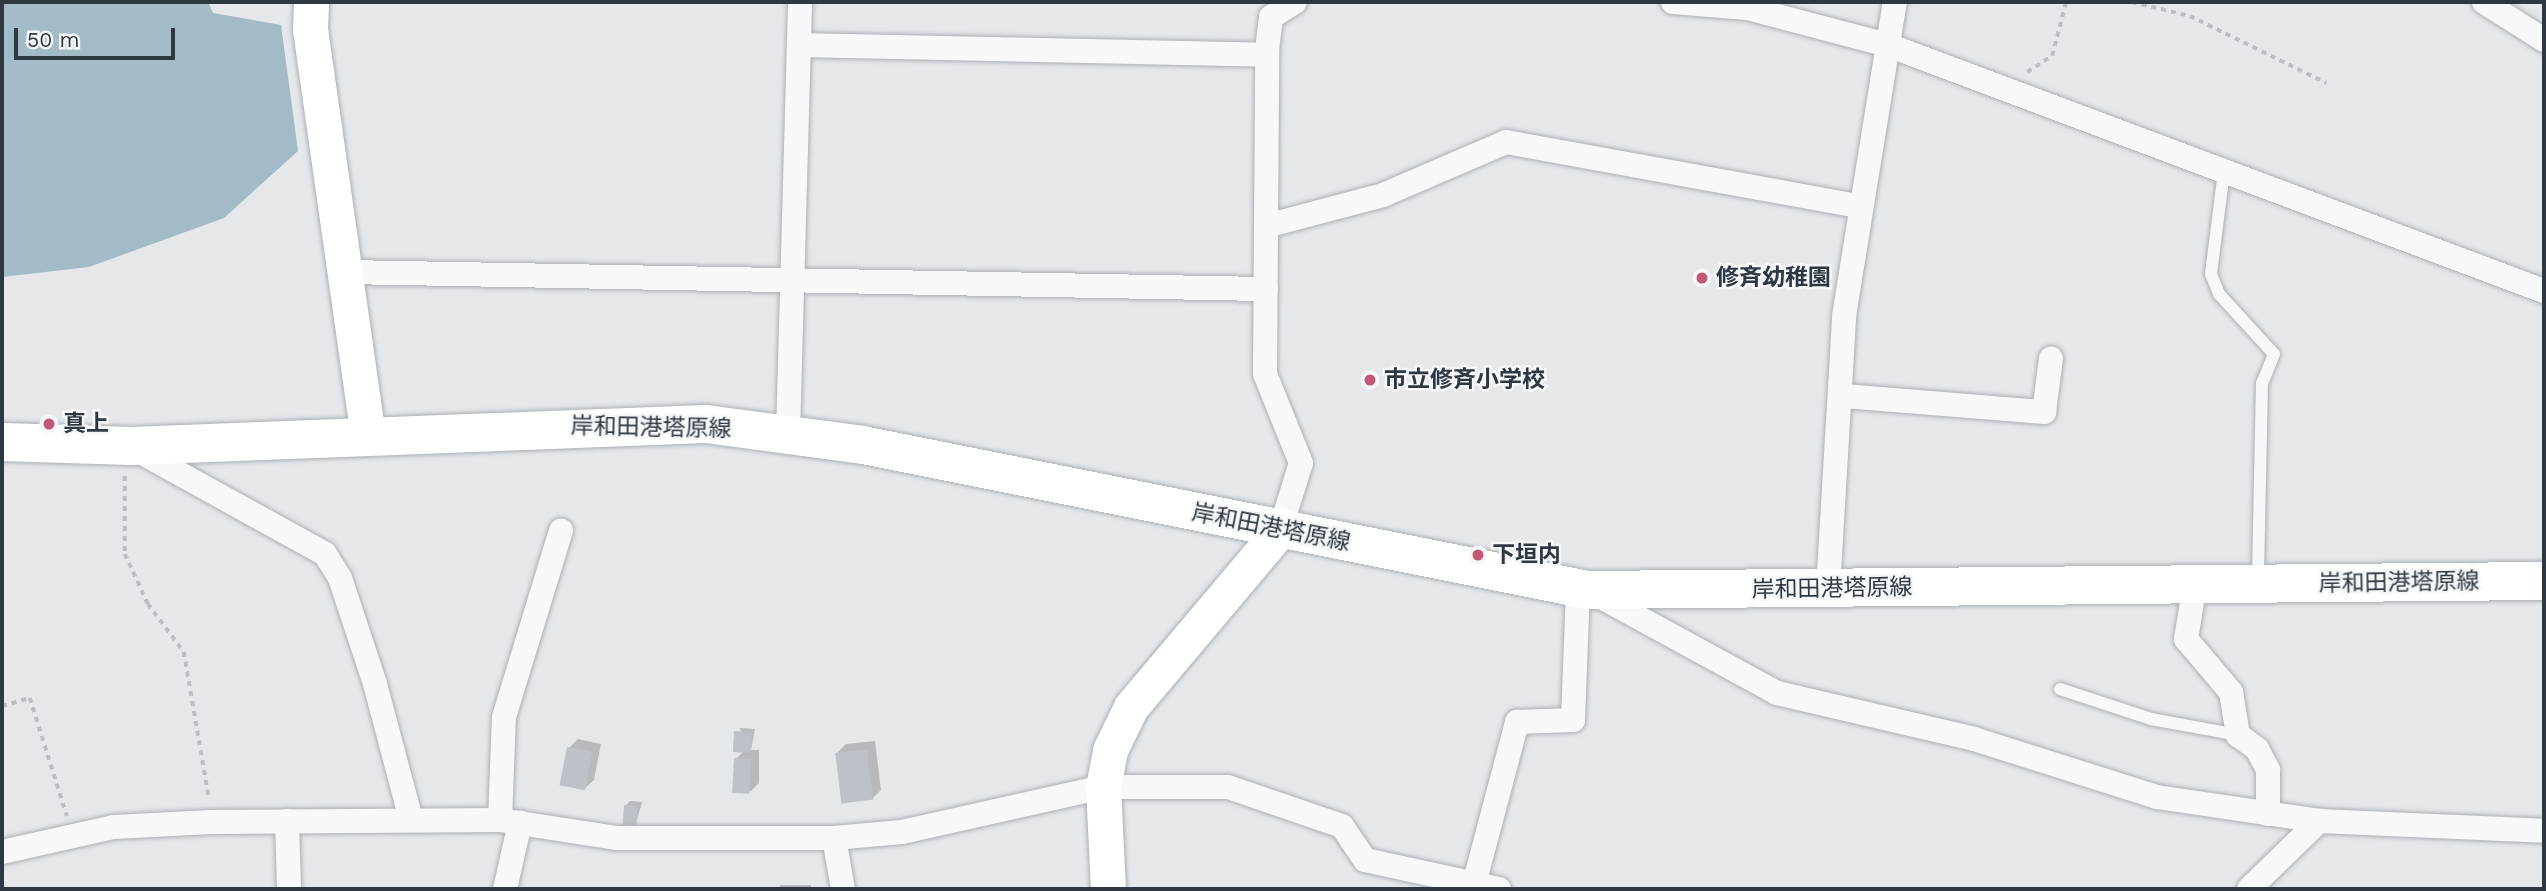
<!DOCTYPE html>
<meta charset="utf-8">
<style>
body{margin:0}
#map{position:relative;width:2546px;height:891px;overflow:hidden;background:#e5e8eb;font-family:"Work Sans","Noto Sans JP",sans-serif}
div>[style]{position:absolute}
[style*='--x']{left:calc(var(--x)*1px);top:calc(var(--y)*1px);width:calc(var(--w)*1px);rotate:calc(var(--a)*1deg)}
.water>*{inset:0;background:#a3bac7}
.shadow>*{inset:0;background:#0003;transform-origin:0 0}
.building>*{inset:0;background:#bcc2c7;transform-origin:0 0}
.path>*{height:3.5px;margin-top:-1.75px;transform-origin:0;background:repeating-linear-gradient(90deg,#bbbec3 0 5px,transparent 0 10px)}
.roads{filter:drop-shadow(0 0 2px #aab0b5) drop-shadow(0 0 2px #aab0b5)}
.lane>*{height:12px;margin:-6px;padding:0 6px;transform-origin:6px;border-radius:6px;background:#f7f8fa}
.street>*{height:24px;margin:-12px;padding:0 12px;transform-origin:12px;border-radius:12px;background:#f7f8fa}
.secondary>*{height:35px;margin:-17.5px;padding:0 17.5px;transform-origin:17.5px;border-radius:17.5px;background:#fff}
.primary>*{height:38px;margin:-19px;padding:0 19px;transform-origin:19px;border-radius:19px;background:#fff}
.dots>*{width:19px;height:19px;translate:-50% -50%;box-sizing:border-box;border:4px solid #f4f6f8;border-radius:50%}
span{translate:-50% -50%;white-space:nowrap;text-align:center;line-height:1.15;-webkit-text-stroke:5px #f4f6f8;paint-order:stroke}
.poi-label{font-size:23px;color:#2e3842;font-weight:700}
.left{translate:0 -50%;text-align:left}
.street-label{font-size:23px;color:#2e3842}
.frame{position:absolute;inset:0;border:4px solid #2e3842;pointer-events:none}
.scale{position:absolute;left:14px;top:28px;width:161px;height:32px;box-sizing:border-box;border:4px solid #2e3842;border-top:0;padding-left:9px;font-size:21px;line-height:24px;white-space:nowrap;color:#2e3842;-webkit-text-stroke:5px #f4f6f8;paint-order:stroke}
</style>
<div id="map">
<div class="water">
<i style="clip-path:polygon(2px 2px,208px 2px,213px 13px,281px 25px,298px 151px,224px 218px,89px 267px,2px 277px)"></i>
</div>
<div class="shadow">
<i style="clip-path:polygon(740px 728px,755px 729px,751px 750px,759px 750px,759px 783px,750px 792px,736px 759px,744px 751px)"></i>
<i style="clip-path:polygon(578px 739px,601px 744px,594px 780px,585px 788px,569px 748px)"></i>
<i style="clip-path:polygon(875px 741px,881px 790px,872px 799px,837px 753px,846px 744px)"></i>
<i style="clip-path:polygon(630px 801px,642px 802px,636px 823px,626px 805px)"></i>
<i style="left:780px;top:885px;width:31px;height:6px"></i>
</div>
<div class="building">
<i style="left:734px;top:731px;width:18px;height:21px;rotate:3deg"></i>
<i style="left:567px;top:747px;width:26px;height:39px;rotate:11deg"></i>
<i style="left:867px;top:749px;width:51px;height:32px;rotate:83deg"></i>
<i style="left:734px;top:758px;width:17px;height:35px;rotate:3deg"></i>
<i style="left:624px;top:805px;width:14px;height:20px;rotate:4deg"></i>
</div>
<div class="path">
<i style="--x:2132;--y:2;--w:60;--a:13.6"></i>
<i style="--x:2190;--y:16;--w:152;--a:26.2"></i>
<i style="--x:2027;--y:72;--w:30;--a:-33"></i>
<i style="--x:2052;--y:56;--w:56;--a:-75.5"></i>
<i style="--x:125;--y:476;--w:78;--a:90"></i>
<i style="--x:125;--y:554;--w:55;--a:65.3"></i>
<i style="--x:148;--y:604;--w:60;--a:53.1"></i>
<i style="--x:184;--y:652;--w:149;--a:80.3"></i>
<i style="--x:2;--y:706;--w:29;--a:-16"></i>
<i style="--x:30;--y:698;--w:124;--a:72.6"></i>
</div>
<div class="roads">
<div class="lane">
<i style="--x:2224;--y:171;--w:104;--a:97.2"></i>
<i style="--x:2211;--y:274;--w:22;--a:68"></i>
<i style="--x:2219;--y:294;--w:81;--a:47.5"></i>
<i style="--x:2274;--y:354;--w:31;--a:112"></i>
<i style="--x:2262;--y:383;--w:197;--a:91.2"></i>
<i style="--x:2060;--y:689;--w:96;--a:18.2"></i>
<i style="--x:2151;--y:719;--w:88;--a:10.4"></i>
</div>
<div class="street">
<i style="--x:1673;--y:2;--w:74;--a:4.6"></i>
<i style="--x:1747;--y:8;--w:146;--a:14.7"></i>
<i style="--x:1888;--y:45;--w:701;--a:20.56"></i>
<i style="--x:2484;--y:2;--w:71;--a:32.3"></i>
<i style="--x:799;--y:45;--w:468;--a:1.2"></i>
<i style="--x:1266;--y:226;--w:121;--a:-14.8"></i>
<i style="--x:1383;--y:195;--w:134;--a:-23.3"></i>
<i style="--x:1506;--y:142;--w:359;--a:10.3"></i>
<i style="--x:345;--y:272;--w:921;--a:1.06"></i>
<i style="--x:1844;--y:396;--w:201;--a:4.6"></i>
<i style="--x:2044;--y:412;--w:54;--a:-82.6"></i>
<i style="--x:788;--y:434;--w:432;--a:-88.4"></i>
<i style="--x:135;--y:449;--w:217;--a:28.9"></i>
<i style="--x:325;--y:554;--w:28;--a:58"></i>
<i style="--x:340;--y:578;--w:112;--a:71.7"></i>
<i style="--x:375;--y:684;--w:140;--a:75.1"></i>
<i style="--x:1280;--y:530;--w:70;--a:-72.6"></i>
<i style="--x:1301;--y:463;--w:96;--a:-112"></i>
<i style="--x:1265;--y:374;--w:324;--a:-89.6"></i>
<i style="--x:1267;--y:50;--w:33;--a:-83"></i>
<i style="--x:1271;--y:17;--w:28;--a:-32"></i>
<i style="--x:2195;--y:585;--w:55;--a:99.5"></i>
<i style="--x:2186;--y:639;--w:70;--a:49.7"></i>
<i style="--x:2231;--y:692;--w:44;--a:80.8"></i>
<i style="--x:2238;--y:735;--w:24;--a:36"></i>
<i style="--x:2257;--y:749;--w:24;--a:62"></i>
<i style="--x:2268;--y:770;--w:44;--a:90"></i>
<i style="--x:1828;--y:589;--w:273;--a:-86.6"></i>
<i style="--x:1844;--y:316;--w:318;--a:-80.8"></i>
<i style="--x:1590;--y:591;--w:213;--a:28.6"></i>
<i style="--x:1777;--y:693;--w:202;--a:13.1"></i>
<i style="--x:1974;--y:739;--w:192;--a:17.6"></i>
<i style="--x:2157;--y:797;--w:164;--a:8.4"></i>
<i style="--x:2319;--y:821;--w:225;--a:2.5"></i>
<i style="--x:500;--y:820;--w:103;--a:-87.8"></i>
<i style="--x:504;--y:717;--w:195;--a:-73"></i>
<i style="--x:287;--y:821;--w:68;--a:88.3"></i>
<i style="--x:834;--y:838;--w:52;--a:80"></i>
<i style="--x:2;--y:852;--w:115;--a:-12.6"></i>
<i style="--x:114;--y:827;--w:97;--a:-3"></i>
<i style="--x:211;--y:822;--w:289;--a:-0.4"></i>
<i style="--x:500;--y:820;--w:117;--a:8.8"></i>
<i style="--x:616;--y:838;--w:218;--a:0"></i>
<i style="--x:834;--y:838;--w:68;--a:-5"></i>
<i style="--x:902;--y:832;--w:206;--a:-12.6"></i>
<i style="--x:1103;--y:787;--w:125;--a:0"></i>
<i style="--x:1228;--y:787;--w:120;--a:18.9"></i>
<i style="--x:1342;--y:826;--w:41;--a:55.9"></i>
<i style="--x:1365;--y:860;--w:137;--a:12.2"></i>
<i style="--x:1474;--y:884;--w:168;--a:-75.1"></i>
<i style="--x:1517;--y:722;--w:56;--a:-2"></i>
<i style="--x:1573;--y:720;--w:132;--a:-87.8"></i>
<i style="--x:505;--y:889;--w:68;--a:-77.2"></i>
<i style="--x:2249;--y:889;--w:98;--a:-44.2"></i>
</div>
<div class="secondary">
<i style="--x:311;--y:2;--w:27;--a:92"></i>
<i style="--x:310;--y:29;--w:409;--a:81.9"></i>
<i style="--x:1108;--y:889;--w:102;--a:-92.8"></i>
<i style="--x:1103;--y:787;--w:38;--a:-79"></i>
<i style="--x:1110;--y:750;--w:48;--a:-64"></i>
<i style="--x:1131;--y:707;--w:231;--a:-49.9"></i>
</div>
<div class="primary">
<i style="--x:2;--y:442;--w:129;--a:1.8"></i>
<i style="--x:131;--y:446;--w:575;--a:-2.19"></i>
<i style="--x:706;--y:424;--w:158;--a:7.6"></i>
<i style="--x:863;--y:445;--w:739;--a:11.31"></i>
<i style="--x:1588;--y:590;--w:956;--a:-0.54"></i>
</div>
</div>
<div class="dots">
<i style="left:1702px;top:278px;background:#c35776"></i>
<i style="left:1370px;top:380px;background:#c35776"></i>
<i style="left:49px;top:424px;background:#c35776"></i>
<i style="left:1478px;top:555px;background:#c35776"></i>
</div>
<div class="poi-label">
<span class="left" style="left:1716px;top:278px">修斉幼稚園</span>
<span class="left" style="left:1384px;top:380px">市立修斉小学校</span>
<span class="left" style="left:63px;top:424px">真上</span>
<span class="left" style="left:1492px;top:555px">下垣内</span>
</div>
<div class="street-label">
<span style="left:651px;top:428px;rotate:1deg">岸和田港塔原線</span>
<span style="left:1271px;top:528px;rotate:11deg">岸和田港塔原線</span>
<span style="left:2399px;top:583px;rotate:-1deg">岸和田港塔原線</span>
<span style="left:1832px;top:589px;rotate:-1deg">岸和田港塔原線</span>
</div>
<div class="frame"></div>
<div class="scale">50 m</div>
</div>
